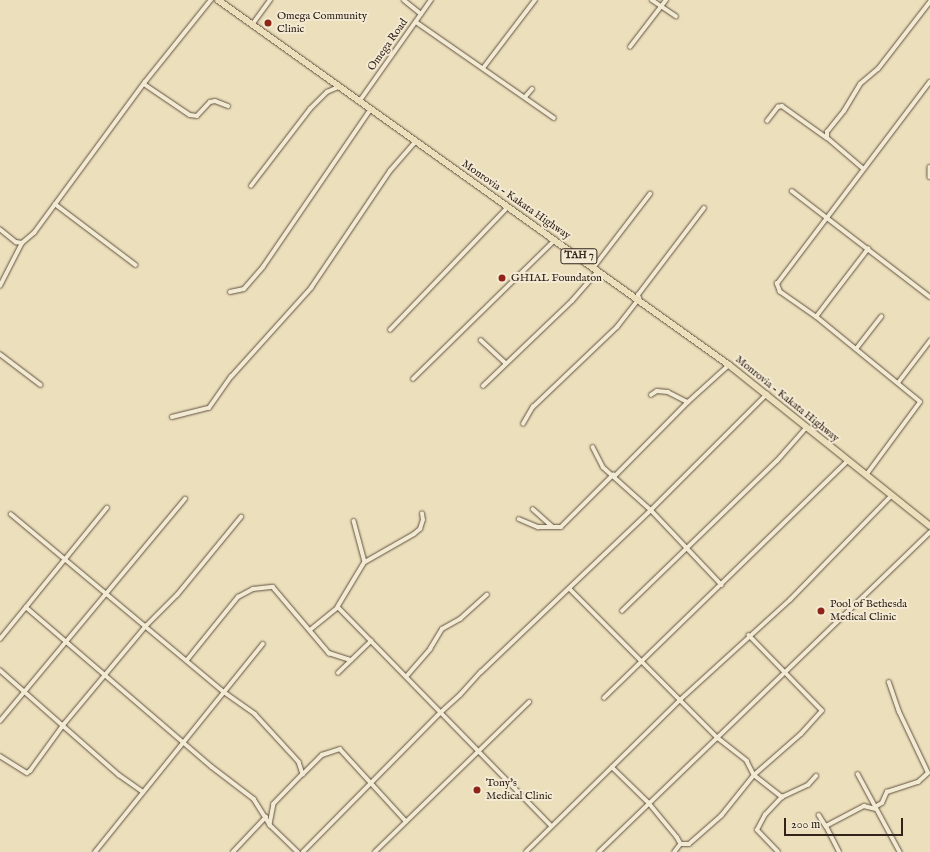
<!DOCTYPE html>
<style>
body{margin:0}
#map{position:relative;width:930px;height:852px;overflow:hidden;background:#ecdfbb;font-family:"IM FELL English",serif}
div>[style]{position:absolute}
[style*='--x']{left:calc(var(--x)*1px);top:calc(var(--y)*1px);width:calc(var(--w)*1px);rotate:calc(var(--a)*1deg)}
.roads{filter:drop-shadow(0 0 1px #605242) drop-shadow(0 0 1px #605242)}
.street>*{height:3.5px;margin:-1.75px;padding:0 1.75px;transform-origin:1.75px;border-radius:1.75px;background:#f3ead3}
.highway>*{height:6px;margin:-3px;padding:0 3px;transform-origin:3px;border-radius:3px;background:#ecdfbb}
.dots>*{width:11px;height:11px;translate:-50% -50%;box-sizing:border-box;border:2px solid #f3ead3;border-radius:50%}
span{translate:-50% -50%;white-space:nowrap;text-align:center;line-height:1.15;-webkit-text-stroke:4px #f3ead3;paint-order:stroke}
.shield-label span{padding:1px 3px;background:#f3ead3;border:1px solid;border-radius:3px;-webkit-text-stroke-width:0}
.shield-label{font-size:10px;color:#32231a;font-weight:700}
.poi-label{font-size:11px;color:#32231a}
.left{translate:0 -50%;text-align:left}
.street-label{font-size:11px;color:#32231a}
.scale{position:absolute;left:784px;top:818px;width:119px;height:18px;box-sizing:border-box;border:2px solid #32231a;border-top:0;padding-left:5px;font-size:12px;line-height:14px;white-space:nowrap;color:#32231a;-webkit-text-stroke:3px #f3ead3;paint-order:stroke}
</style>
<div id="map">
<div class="roads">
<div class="street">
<i style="--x:404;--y:0;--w:22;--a:39"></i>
<i style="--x:652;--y:0;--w:29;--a:34"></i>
<i style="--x:416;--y:22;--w:168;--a:34.8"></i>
<i style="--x:252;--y:25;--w:31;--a:-54"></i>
<i style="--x:630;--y:47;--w:59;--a:-52.5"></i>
<i style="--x:484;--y:67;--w:84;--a:-52.7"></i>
<i style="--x:144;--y:84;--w:55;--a:34"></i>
<i style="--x:190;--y:115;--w:7;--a:8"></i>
<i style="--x:197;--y:116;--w:19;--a:-47"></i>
<i style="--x:210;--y:102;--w:5;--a:-11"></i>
<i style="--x:215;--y:101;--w:14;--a:21"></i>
<i style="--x:526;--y:96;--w:9;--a:-49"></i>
<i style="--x:359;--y:102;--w:125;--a:-54.8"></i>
<i style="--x:767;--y:121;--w:18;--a:-52"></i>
<i style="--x:778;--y:107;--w:4;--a:-14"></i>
<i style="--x:782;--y:106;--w:55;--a:35.4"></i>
<i style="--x:930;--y:167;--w:10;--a:90"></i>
<i style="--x:863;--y:169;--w:48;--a:-139.3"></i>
<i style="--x:827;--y:138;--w:6;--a:-90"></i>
<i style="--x:827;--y:132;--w:27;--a:-51"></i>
<i style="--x:844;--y:111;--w:31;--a:-59"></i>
<i style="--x:860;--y:84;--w:23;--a:-40"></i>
<i style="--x:878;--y:69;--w:85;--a:-52.2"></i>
<i style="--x:251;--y:186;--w:97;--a:-52.5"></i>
<i style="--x:310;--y:109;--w:24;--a:-45"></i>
<i style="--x:327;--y:92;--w:12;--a:-24"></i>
<i style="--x:792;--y:191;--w:174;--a:37.5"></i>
<i style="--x:55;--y:204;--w:101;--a:37"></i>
<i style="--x:0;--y:229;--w:21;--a:39"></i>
<i style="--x:16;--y:242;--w:6;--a:9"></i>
<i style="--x:594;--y:267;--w:92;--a:-52.5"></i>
<i style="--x:0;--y:286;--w:48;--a:-62.9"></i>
<i style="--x:22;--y:243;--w:16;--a:-40"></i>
<i style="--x:34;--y:233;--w:187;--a:-53.7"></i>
<i style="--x:145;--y:82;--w:105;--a:-51.2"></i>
<i style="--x:230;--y:292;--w:14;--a:-12"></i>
<i style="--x:244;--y:289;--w:29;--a:-49"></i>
<i style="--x:263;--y:267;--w:190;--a:-55.7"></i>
<i style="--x:816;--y:317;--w:86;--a:-52.6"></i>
<i style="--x:390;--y:330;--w:170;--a:-46.2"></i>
<i style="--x:481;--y:340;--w:34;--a:43"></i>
<i style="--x:856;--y:349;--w:41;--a:-52"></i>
<i style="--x:0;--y:354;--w:51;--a:37.1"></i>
<i style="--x:413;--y:379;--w:199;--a:-44.4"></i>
<i style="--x:898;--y:383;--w:53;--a:-52.7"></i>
<i style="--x:483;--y:386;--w:123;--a:-43.7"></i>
<i style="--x:572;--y:301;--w:40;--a:-49"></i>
<i style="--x:651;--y:395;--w:7;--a:-34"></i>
<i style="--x:657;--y:391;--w:11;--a:5"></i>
<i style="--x:668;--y:392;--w:22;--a:27"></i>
<i style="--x:172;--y:417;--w:38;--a:-14"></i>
<i style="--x:209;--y:408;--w:38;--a:-55"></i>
<i style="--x:231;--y:377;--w:120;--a:-48"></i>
<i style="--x:311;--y:288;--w:141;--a:-56"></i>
<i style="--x:390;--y:171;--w:37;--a:-49"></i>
<i style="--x:523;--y:424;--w:20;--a:-60"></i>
<i style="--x:533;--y:407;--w:116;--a:-43.6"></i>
<i style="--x:617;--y:327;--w:36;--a:-52"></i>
<i style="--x:639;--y:299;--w:4;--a:-104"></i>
<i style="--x:638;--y:295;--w:109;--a:-52.8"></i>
<i style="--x:593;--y:447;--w:22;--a:63"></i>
<i style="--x:603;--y:467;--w:64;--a:41.9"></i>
<i style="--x:651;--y:510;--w:103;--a:46.6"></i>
<i style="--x:867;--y:474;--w:89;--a:-53.6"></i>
<i style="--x:920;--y:402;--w:134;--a:-140.7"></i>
<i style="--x:816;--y:317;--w:44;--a:-145.2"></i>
<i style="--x:780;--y:292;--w:9;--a:-111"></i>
<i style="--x:777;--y:284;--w:253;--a:-52.9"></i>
<i style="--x:615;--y:476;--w:104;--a:-45.4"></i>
<i style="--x:688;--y:402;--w:55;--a:-42.1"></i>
<i style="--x:533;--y:509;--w:25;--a:42"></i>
<i style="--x:11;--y:514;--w:278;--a:39.9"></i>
<i style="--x:224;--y:692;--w:38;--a:35"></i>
<i style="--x:255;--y:714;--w:65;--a:47.5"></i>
<i style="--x:299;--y:762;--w:13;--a:72"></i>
<i style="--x:303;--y:774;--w:42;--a:134"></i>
<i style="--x:274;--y:804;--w:21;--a:101"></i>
<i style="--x:270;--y:825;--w:39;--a:44"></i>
<i style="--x:519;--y:519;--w:21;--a:23"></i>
<i style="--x:538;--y:527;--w:23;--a:0"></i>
<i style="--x:561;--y:527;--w:74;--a:-45"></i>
<i style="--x:354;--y:521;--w:42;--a:75"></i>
<i style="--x:365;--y:562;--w:52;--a:121"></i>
<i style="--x:338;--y:607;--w:305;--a:45.7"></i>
<i style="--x:365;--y:562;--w:56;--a:-29.7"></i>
<i style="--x:414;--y:534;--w:8;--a:-40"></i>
<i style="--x:420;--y:529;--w:9;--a:-72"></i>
<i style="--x:423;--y:520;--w:6;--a:-99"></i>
<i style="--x:570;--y:589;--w:210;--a:45.2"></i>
<i style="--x:718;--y:738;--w:37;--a:38"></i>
<i style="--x:747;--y:761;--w:16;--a:63"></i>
<i style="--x:754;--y:775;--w:36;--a:38"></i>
<i style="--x:26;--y:607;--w:245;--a:40.7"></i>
<i style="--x:212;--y:767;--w:53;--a:37.3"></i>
<i style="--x:254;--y:799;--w:31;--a:58"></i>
<i style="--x:622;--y:611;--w:216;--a:-44.1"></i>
<i style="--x:777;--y:461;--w:44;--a:-48.7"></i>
<i style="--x:310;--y:630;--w:36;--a:-39"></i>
<i style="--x:0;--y:639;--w:169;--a:-50.8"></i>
<i style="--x:187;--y:660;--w:81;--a:-51"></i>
<i style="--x:238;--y:597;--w:17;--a:-28"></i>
<i style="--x:253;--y:589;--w:20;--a:-6"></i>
<i style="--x:273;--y:587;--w:87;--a:49.7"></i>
<i style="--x:329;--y:653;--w:23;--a:18"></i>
<i style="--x:0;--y:670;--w:159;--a:41.4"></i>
<i style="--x:119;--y:775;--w:29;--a:35"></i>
<i style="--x:338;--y:673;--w:46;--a:-44.1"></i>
<i style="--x:406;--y:677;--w:37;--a:-49"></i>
<i style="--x:430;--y:649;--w:23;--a:-59"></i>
<i style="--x:442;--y:629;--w:21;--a:-29"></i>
<i style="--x:460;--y:619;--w:36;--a:-42"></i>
<i style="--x:604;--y:698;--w:340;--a:-44.2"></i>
<i style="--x:0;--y:721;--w:289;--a:-50.2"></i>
<i style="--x:0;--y:756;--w:32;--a:32"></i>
<i style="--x:27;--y:773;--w:4;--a:-34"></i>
<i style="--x:30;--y:771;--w:58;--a:-54.1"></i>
<i style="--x:64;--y:724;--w:128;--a:-50.1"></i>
<i style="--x:146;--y:626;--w:44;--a:-45"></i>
<i style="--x:177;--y:595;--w:101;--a:-50.6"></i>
<i style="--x:612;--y:767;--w:52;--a:44.2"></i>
<i style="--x:649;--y:803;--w:44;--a:50.5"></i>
<i style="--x:677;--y:837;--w:8;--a:60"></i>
<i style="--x:681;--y:844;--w:10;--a:127"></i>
<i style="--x:303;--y:774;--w:27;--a:-45"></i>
<i style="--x:322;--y:755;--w:19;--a:-18"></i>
<i style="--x:340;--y:749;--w:98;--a:47.5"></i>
<i style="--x:858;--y:774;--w:89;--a:61.7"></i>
<i style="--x:875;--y:807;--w:8;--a:-30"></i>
<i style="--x:882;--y:803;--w:12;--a:-66"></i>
<i style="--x:887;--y:792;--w:33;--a:-18"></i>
<i style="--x:918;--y:782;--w:13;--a:-42"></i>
<i style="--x:928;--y:773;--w:68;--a:-115.4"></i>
<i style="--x:899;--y:712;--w:31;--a:-109"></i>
<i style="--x:819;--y:815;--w:13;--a:58"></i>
<i style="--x:681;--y:844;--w:8;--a:0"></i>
<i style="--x:689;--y:844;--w:43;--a:-41.2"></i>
<i style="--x:721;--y:816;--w:53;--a:-51.2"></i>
<i style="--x:754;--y:775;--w:62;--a:-41.1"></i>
<i style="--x:801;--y:734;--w:31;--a:-48"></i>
<i style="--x:822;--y:711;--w:105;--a:-134.2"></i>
<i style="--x:95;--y:852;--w:267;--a:-51.1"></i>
<i style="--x:233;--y:852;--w:48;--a:-46.7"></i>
<i style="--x:303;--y:852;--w:195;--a:-45.4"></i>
<i style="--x:440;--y:713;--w:27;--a:-42"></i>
<i style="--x:460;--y:695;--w:31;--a:-48"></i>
<i style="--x:481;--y:672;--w:235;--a:-43.6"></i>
<i style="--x:651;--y:510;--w:164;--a:-45"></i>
<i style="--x:375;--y:852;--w:215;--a:-44.2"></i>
<i style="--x:526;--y:852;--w:216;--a:-44.6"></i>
<i style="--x:680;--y:700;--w:149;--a:-42.3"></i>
<i style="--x:790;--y:600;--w:146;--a:-45.8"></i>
<i style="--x:599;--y:852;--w:460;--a:-44"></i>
<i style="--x:778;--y:852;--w:30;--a:-134"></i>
<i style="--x:757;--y:830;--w:17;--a:-62"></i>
<i style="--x:765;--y:815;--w:25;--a:-47"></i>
<i style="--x:782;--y:797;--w:29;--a:-25"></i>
<i style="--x:808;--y:785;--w:12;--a:-48"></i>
<i style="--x:839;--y:852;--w:29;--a:-117"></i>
<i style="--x:826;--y:826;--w:43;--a:-27.8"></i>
<i style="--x:864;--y:806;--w:12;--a:14"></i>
</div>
<div class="highway">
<i style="--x:218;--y:0;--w:628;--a:35.54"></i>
<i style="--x:729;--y:365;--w:258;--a:38.7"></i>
</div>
</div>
<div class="dots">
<i style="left:268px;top:23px;background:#8f2418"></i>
<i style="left:502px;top:278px;background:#8f2418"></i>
<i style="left:821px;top:611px;background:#8f2418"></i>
<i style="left:477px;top:790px;background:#8f2418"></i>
</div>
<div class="shield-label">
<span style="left:579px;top:256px">TAH 7</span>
</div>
<div class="poi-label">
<span class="left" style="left:277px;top:23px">Omega Community<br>Clinic</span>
<span class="left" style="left:511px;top:278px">GHIAL Foundaton</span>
<span class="left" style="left:830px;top:611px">Pool of Bethesda<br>Medical Clinic</span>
<span class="left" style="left:486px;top:790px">Tony's<br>Medical Clinic</span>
</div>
<div class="street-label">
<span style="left:388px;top:45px;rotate:-55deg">Omega Road</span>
<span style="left:516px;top:200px;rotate:35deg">Monrovia - Kakata Highway</span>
<span style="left:787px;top:399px;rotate:39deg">Monrovia - Kakata Highway</span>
</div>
<div class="scale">200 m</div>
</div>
